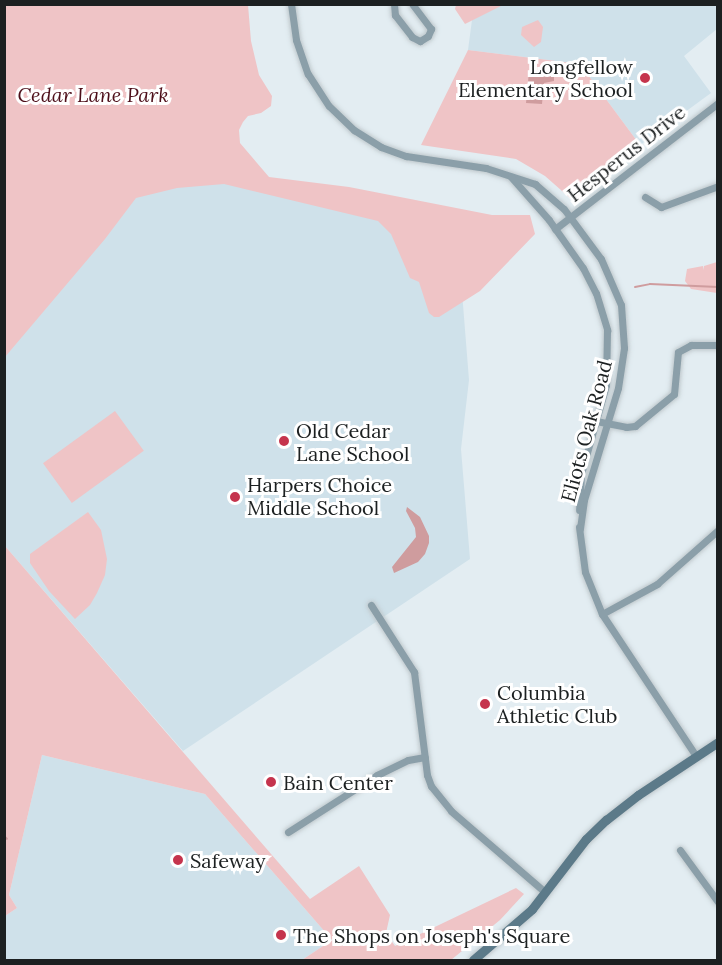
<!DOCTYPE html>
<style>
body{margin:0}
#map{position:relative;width:722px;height:965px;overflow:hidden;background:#e3edf2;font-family:Lora,serif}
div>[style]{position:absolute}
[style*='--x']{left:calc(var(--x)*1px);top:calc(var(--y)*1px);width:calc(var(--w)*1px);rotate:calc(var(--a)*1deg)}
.built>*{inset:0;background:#cfe1ea}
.green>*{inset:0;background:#efc4c6;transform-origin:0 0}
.water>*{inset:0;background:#cf9c9e}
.stream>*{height:2px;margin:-1px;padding:0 1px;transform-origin:1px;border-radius:1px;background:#cf9c9e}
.roads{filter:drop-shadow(0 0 2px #bfc8cc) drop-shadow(0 0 2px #bfc8cc)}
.street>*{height:7px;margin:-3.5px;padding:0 3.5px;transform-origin:3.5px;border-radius:3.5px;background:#8b9fa9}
.secondary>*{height:9px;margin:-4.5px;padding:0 4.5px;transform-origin:4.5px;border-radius:4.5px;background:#5c7a89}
.dots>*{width:16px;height:16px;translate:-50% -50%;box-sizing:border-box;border:3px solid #fff;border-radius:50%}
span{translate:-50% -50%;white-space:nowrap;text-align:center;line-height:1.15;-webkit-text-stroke:6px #fff;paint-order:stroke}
.poi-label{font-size:20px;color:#1c2021}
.right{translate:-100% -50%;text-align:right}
.left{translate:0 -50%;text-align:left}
.park-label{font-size:20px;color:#4d0f1a;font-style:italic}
.street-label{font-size:20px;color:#1c2021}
.frame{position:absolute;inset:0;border:6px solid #1c2021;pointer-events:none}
</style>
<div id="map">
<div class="built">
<i style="clip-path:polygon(474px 5px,717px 5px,717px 29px,684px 56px,711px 93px,640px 145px,580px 64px,468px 50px)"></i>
<i style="clip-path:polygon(160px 150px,241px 175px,367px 199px,462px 292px,469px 380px,461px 449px,470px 559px,183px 751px,5px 546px,4px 350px)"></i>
<i style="clip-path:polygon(42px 755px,205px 794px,332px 940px,302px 960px,5px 960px,5px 916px,17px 908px,9px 895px)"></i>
</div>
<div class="green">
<i style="clip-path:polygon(5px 4px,248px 5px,251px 41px,259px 75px,272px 96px,271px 106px,261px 113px,248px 116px,243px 122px,239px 130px,240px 143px,269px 177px,349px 187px,492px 215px,530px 215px,535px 234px,480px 291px,439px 317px,434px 317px,429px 313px,419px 282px,410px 278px,391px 234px,378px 221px,224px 184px,177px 188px,136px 198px,105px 239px,5px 357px)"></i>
<i style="clip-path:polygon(456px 5px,456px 4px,503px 5px,465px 24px,455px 9px)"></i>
<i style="clip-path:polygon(538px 20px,543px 27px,541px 42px,534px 47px,521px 35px,522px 27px)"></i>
<i style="clip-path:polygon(468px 50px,580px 64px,640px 145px,570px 198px,545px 176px,516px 159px,421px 145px)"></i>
<i style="clip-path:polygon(717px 262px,717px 293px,691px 289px,685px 281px,687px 269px,703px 266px,704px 270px,704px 266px)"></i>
<i style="left:115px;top:411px;width:49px;height:89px;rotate:54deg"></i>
<i style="clip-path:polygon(88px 512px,101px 530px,107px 559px,105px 575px,97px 593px,90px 605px,75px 619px,49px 591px,30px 563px,30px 554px)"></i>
<i style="clip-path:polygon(5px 546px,310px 899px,359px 866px,390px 915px,386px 933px,395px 946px,516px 888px,524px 894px,500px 920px,451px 960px,302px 960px,332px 940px,205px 794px,42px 755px,9px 895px,17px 908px,5px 916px)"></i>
</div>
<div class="water">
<i style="clip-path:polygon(529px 71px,554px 74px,554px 81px,544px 83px,542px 104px,526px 103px)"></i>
<i style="clip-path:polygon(407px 507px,420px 517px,429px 536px,429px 543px,425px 554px,418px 562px,394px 573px,392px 567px,416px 537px,415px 528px,406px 511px)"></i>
</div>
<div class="stream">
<i style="--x:635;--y:287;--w:15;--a:-11"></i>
<i style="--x:650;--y:284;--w:68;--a:2.5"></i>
<i style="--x:4;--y:836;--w:4;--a:45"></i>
</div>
<div class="roads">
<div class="street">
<i style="--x:291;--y:4;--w:36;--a:82"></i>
<i style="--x:296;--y:40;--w:36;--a:71"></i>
<i style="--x:308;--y:74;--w:38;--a:57"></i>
<i style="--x:329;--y:106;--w:35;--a:44"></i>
<i style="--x:354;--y:130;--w:32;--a:32"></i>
<i style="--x:381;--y:147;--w:27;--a:20"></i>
<i style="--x:406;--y:156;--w:81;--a:8.5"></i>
<i style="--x:486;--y:168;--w:52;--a:18.1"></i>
<i style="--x:535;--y:184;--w:38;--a:41"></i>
<i style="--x:564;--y:209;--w:62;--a:53.5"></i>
<i style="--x:601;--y:259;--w:50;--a:66.5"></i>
<i style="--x:621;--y:305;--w:43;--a:86"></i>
<i style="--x:624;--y:348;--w:40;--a:98.5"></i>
<i style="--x:618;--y:388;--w:117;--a:106.9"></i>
<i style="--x:584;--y:500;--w:29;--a:98"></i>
<i style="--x:394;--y:4;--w:11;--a:85"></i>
<i style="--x:395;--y:15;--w:28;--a:52"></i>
<i style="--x:412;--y:37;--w:9;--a:27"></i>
<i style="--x:420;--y:41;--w:9;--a:-32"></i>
<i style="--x:428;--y:36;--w:8;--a:-67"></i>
<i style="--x:431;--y:29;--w:31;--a:-127"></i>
<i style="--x:511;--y:177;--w:57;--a:48.5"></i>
<i style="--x:549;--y:220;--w:59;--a:54.7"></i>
<i style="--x:583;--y:268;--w:28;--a:63"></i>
<i style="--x:596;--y:293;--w:39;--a:73"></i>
<i style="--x:607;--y:330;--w:55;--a:91"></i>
<i style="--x:606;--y:385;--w:92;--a:105.7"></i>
<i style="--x:581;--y:474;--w:36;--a:93"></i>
<i style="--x:645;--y:197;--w:19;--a:32"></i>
<i style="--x:661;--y:207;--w:61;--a:-20.2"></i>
<i style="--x:555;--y:229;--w:206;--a:-37.7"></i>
<i style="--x:596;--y:421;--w:31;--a:11"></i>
<i style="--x:626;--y:427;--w:9;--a:-6"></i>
<i style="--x:635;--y:426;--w:50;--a:-39.4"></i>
<i style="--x:674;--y:394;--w:42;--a:-84.6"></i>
<i style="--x:678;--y:352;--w:15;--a:-28"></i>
<i style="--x:691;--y:345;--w:27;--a:0"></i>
<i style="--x:579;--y:527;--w:45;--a:82.4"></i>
<i style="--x:585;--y:572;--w:45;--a:68"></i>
<i style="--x:602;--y:614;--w:170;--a:56.5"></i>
<i style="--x:371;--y:605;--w:80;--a:57.3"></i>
<i style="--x:414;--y:672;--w:104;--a:82.8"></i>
<i style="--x:427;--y:775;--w:12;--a:70"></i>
<i style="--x:431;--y:786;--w:32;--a:51"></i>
<i style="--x:451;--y:811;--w:124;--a:40.8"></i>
<i style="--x:602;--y:614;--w:63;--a:-28.6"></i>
<i style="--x:657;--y:584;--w:81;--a:-41.5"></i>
<i style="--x:288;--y:832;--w:106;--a:-32.6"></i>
<i style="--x:377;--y:775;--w:34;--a:-26"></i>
<i style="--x:408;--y:760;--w:17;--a:-10"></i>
<i style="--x:680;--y:850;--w:64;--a:53.8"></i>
</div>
<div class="secondary">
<i style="--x:473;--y:960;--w:78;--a:-40.8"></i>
<i style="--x:532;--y:909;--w:88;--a:-52.4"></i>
<i style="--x:586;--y:839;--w:28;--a:-44"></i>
<i style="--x:606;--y:820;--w:41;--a:-38"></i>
<i style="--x:638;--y:795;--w:96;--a:-33.5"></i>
</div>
</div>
<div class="dots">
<i style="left:645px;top:78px;background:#c5344d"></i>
<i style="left:284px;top:441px;background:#c5344d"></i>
<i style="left:235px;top:497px;background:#c5344d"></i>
<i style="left:485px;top:704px;background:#c5344d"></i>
<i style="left:271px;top:782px;background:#c5344d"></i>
<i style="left:178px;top:860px;background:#c5344d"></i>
<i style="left:281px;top:935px;background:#c5344d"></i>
</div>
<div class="poi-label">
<span class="right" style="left:633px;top:78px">Longfellow<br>Elementary School</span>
<span class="left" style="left:296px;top:442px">Old Cedar<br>Lane School</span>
<span class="left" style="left:247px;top:496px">Harpers Choice<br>Middle School</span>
<span class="left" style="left:497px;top:704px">Columbia<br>Athletic Club</span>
<span class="left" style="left:283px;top:782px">Bain Center</span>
<span class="left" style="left:190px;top:860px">Safeway</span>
<span class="left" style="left:293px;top:935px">The Shops on Joseph's Square</span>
</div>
<div class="park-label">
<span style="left:93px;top:94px">Cedar Lane Park</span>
</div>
<div class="street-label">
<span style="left:626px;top:153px;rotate:-38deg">Hesperus Drive</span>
<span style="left:586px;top:431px;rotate:-75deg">Eliots Oak Road</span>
</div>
<div class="frame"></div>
</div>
